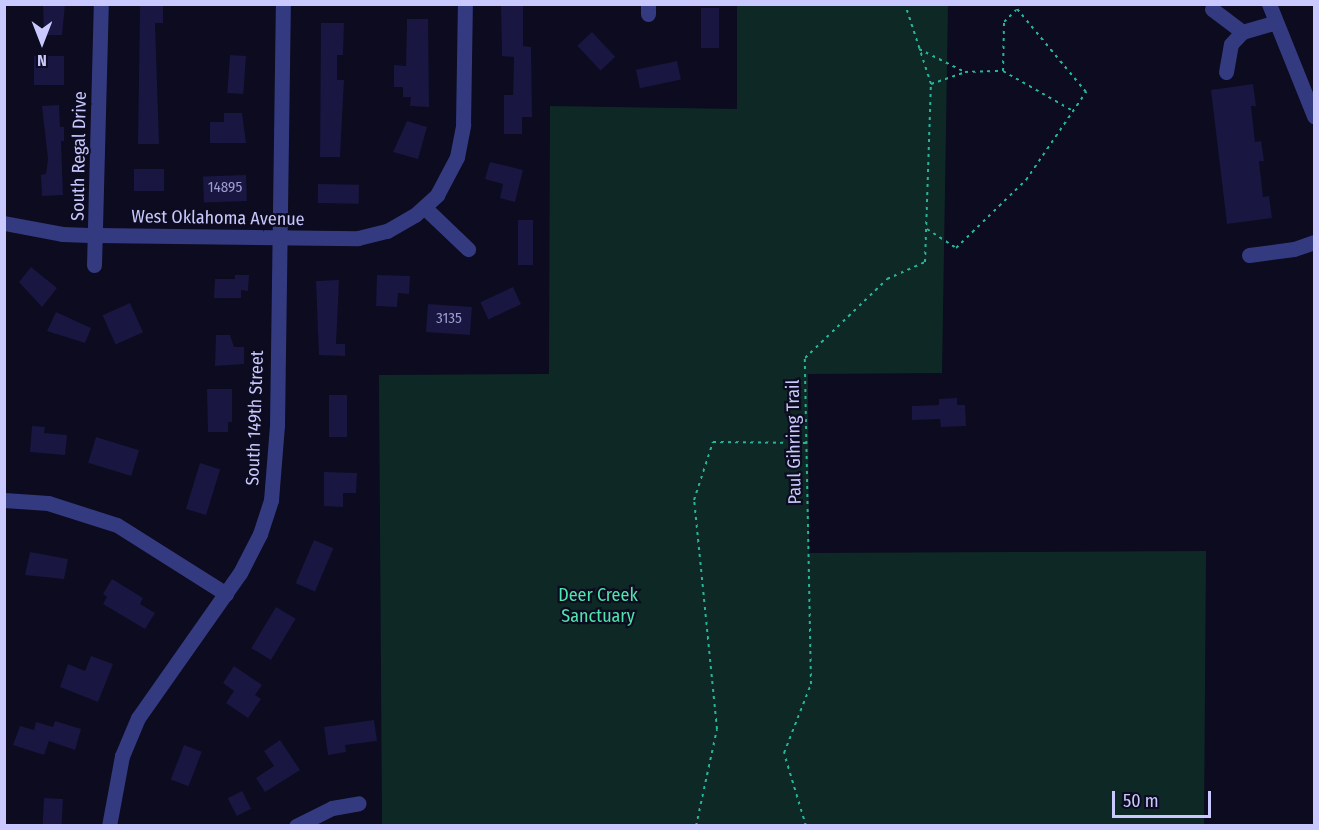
<!DOCTYPE html>
<style>
body{margin:0}
#map{position:relative;width:1319px;height:830px;overflow:hidden;background:#0c0b1f;font-family:"Fira Sans Condensed",sans-serif}
div>[style]{position:absolute}
[style*='--x']{left:calc(var(--x)*1px);top:calc(var(--y)*1px);width:calc(var(--w)*1px);rotate:calc(var(--a)*1deg)}
.green>*{inset:0;background:#0e2925}
.building>*{inset:0;background:#191641;transform-origin:0 0}
.path>*{height:2px;margin-top:-1px;transform-origin:0;background:repeating-linear-gradient(90deg,#26b59b 0 3px,transparent 0 7.5px)}
.minor>*{height:15px;margin:-7.5px;padding:0 7.5px;transform-origin:7.5px;border-radius:7.5px;background:#333a80}
span{translate:-50% -50%;white-space:nowrap;text-align:center;line-height:1.15;-webkit-text-stroke:4.5px #0c0b1f;paint-order:stroke}
.number-label{font-size:15px;color:#9d9cd0}
.number-label span{-webkit-text-stroke-width:0}
.street-label{font-size:18px;color:#c9c9ff}
.park-label{font-size:18px;color:#4fe5ad}
.frame{position:absolute;inset:0;border:6px solid #c9c9ff;pointer-events:none}
.north{position:absolute;left:12px;top:12px;width:60px;height:60px;-webkit-text-stroke:4px #0c0b1f;paint-order:stroke;rotate:180deg;font-size:16px;font-weight:700;line-height:24px;text-align:center;color:#c9c9ff}
.north::after{content:'';display:block;margin:auto;width:21px;height:27px;background:#c9c9ff;clip-path:polygon(50% 0,100% 100%,50% 72%,0 100%)}
.scale{position:absolute;left:1112px;top:791px;width:99px;height:27px;box-sizing:border-box;border:3px solid #c9c9ff;border-top:0;padding-left:8px;font-size:18px;line-height:21px;white-space:nowrap;color:#c9c9ff;-webkit-text-stroke:4px #0c0b1f;paint-order:stroke}
</style>
<div id="map">
<div class="green">
<i style="clip-path:polygon(737px 5px,948px 5px,942px 373px,808px 374px,809px 553px,1206px 551px,1204px 825px,382px 825px,379px 375px,549px 374px,550px 106px,737px 109px)"></i>
</div>
<div class="building">
<i style="clip-path:polygon(43px 4px,65px 4px,62px 35px,44px 35px)"></i>
<i style="clip-path:polygon(140px 4px,163px 4px,163px 23px,155px 23px,159px 144px,138px 144px)"></i>
<i style="clip-path:polygon(501px 4px,523px 4px,523px 46px,531px 47px,532px 117px,522px 117px,522px 134px,504px 134px,504px 95px,513px 95px,514px 57px,502px 56px)"></i>
<i style="left:701px;top:8px;width:18px;height:40px"></i>
<i style="clip-path:polygon(407px 19px,428px 19px,429px 107px,410px 106px,411px 97px,403px 97px,403px 87px,394px 87px,394px 65px,406px 66px)"></i>
<i style="clip-path:polygon(321px 23px,344px 23px,343px 55px,337px 55px,337px 80px,344px 80px,340px 157px,320px 157px)"></i>
<i style="left:592px;top:32px;width:34px;height:20px;rotate:47deg"></i>
<i style="left:230px;top:55px;width:16px;height:38px;rotate:4deg"></i>
<i style="left:64px;top:56px;width:29px;height:30px;rotate:90deg"></i>
<i style="left:677px;top:61px;width:19px;height:42px;rotate:78deg"></i>
<i style="clip-path:polygon(1253px 84px,1256px 106px,1251px 106px,1255px 142px,1261px 141px,1264px 161px,1259px 161px,1263px 197px,1269px 196px,1272px 218px,1227px 224px,1211px 90px)"></i>
<i style="clip-path:polygon(59px 105px,60px 127px,64px 127px,64px 141px,61px 141px,63px 195px,42px 196px,41px 175px,46px 174px,48px 159px,42px 106px)"></i>
<i style="clip-path:polygon(224px 113px,242px 113px,246px 143px,210px 143px,210px 122px,224px 122px)"></i>
<i style="clip-path:polygon(407px 121px,427px 127px,418px 159px,393px 152px)"></i>
<i style="clip-path:polygon(490px 162px,523px 170px,515px 202px,500px 198px,503px 184px,485px 179px)"></i>
<i style="left:134px;top:169px;width:30px;height:22px"></i>
<i style="left:246px;top:175px;width:26px;height:43px;rotate:88deg"></i>
<i style="left:318px;top:184px;width:41px;height:19px;rotate:1deg"></i>
<i style="left:518px;top:220px;width:15px;height:45px"></i>
<i style="clip-path:polygon(31px 267px,57px 288px,42px 307px,19px 282px)"></i>
<i style="clip-path:polygon(235px 275px,249px 275px,248px 291px,241px 290px,241px 298px,214px 298px,215px 279px,235px 279px)"></i>
<i style="clip-path:polygon(377px 275px,410px 276px,409px 294px,398px 293px,397px 307px,376px 306px)"></i>
<i style="clip-path:polygon(339px 280px,336px 344px,345px 344px,345px 356px,319px 355px,316px 281px)"></i>
<i style="left:513px;top:287px;width:19px;height:36px;rotate:65deg"></i>
<i style="left:130px;top:303px;width:32px;height:30px;rotate:66deg"></i>
<i style="left:428px;top:304px;width:44px;height:28px;rotate:4deg"></i>
<i style="clip-path:polygon(56px 312px,91px 328px,85px 343px,47px 331px)"></i>
<i style="clip-path:polygon(216px 335px,230px 335px,234px 347px,244px 347px,244px 364px,215px 366px)"></i>
<i style="clip-path:polygon(207px 389px,232px 389px,232px 422px,228px 422px,228px 432px,208px 432px)"></i>
<i style="left:329px;top:395px;width:18px;height:42px"></i>
<i style="clip-path:polygon(957px 398px,957px 405px,965px 405px,966px 426px,941px 427px,940px 419px,912px 420px,912px 406px,939px 405px,939px 399px)"></i>
<i style="clip-path:polygon(32px 426px,45px 427px,44px 433px,67px 435px,65px 455px,30px 452px)"></i>
<i style="left:96px;top:437px;width:45px;height:27px;rotate:17deg"></i>
<i style="left:200px;top:463px;width:21px;height:48px;rotate:17deg"></i>
<i style="clip-path:polygon(324px 472px,357px 473px,356px 493px,343px 493px,343px 507px,324px 506px)"></i>
<i style="left:314px;top:540px;width:21px;height:47px;rotate:23deg"></i>
<i style="clip-path:polygon(30px 552px,68px 559px,64px 579px,25px 575px)"></i>
<i style="clip-path:polygon(112px 579px,143px 598px,140px 604px,155px 613px,145px 629px,103px 604px,107px 597px,103px 594px)"></i>
<i style="left:276px;top:607px;width:23px;height:48px;rotate:31deg"></i>
<i style="clip-path:polygon(91px 656px,113px 664px,98px 702px,60px 687px,68px 664px,85px 671px)"></i>
<i style="clip-path:polygon(234px 666px,262px 685px,255px 695px,261px 699px,248px 718px,226px 703px,234px 691px,223px 683px)"></i>
<i style="clip-path:polygon(374px 720px,377px 741px,345px 745px,346px 752px,328px 755px,324px 727px)"></i>
<i style="clip-path:polygon(55px 721px,81px 729px,75px 750px,49px 741px,44px 755px,13px 745px,20px 726px,34px 730px,36px 722px,53px 727px)"></i>
<i style="clip-path:polygon(280px 740px,300px 770px,265px 792px,256px 778px,274px 766px,264px 751px)"></i>
<i style="left:184px;top:745px;width:19px;height:37px;rotate:21deg"></i>
<i style="left:242px;top:791px;width:20px;height:16px;rotate:63deg"></i>
<i style="left:44px;top:798px;width:19px;height:27px;rotate:3deg"></i>
</div>
<div class="path">
<i style="--x:919;--y:49;--w:51;--a:26.6"></i>
<i style="--x:965;--y:72;--w:38;--a:-2"></i>
<i style="--x:1003;--y:71;--w:81;--a:29.7"></i>
<i style="--x:1003;--y:71;--w:49;--a:-88.8"></i>
<i style="--x:1004;--y:22;--w:17;--a:-45"></i>
<i style="--x:931;--y:84;--w:36;--a:-19"></i>
<i style="--x:927;--y:229;--w:35;--a:33"></i>
<i style="--x:956;--y:248;--w:98;--a:-44.2"></i>
<i style="--x:1026;--y:180;--w:107;--a:-55.7"></i>
<i style="--x:1086;--y:92;--w:114;--a:-129.7"></i>
<i style="--x:696;--y:826;--w:99;--a:-77.8"></i>
<i style="--x:717;--y:729;--w:230;--a:-95.7"></i>
<i style="--x:694;--y:500;--w:61;--a:-71.9"></i>
<i style="--x:713;--y:442;--w:94;--a:0.6"></i>
<i style="--x:806;--y:826;--w:76;--a:-106.8"></i>
<i style="--x:784;--y:753;--w:74;--a:-68.6"></i>
<i style="--x:811;--y:684;--w:326;--a:-91.1"></i>
<i style="--x:805;--y:358;--w:114;--a:-43.9"></i>
<i style="--x:887;--y:279;--w:42;--a:-24.1"></i>
<i style="--x:925;--y:262;--w:178;--a:-88.1"></i>
<i style="--x:931;--y:84;--w:84;--a:-108"></i>
</div>
<div class="minor">
<i style="--x:648;--y:4;--w:10;--a:90"></i>
<i style="--x:1269;--y:4;--w:121;--a:68.1"></i>
<i style="--x:1212;--y:9;--w:38;--a:37"></i>
<i style="--x:1242;--y:32;--w:35;--a:-16"></i>
<i style="--x:1226;--y:72;--w:28;--a:-80"></i>
<i style="--x:1231;--y:44;--w:16;--a:-47"></i>
<i style="--x:424;--y:207;--w:61;--a:43.7"></i>
<i style="--x:4;--y:223;--w:59;--a:10.7"></i>
<i style="--x:62;--y:234;--w:34;--a:2"></i>
<i style="--x:96;--y:235;--w:262;--a:0.7"></i>
<i style="--x:358;--y:238;--w:30;--a:-14"></i>
<i style="--x:387;--y:231;--w:32;--a:-30"></i>
<i style="--x:415;--y:215;--w:30;--a:-42"></i>
<i style="--x:437;--y:195;--w:43;--a:-62.2"></i>
<i style="--x:457;--y:157;--w:33;--a:-79"></i>
<i style="--x:463;--y:125;--w:121;--a:-89.1"></i>
<i style="--x:1249;--y:255;--w:45;--a:-7.6"></i>
<i style="--x:1294;--y:249;--w:21;--a:-19"></i>
<i style="--x:94;--y:265;--w:261;--a:-88.5"></i>
<i style="--x:4;--y:500;--w:44;--a:3.9"></i>
<i style="--x:48;--y:503;--w:72;--a:17.7"></i>
<i style="--x:117;--y:525;--w:129;--a:32.3"></i>
<i style="--x:109;--y:826;--w:71;--a:-79.5"></i>
<i style="--x:122;--y:756;--w:41;--a:-67.2"></i>
<i style="--x:138;--y:718;--w:177;--a:-54.9"></i>
<i style="--x:240;--y:573;--w:44;--a:-62.9"></i>
<i style="--x:260;--y:534;--w:36;--a:-72"></i>
<i style="--x:271;--y:500;--w:75;--a:-85.4"></i>
<i style="--x:277;--y:425;--w:421;--a:-89.2"></i>
<i style="--x:296;--y:826;--w:40;--a:-26.6"></i>
<i style="--x:332;--y:808;--w:27;--a:-10"></i>
</div>
<div class="number-label">
<span style="left:225px;top:188px">14895</span>
<span style="left:449px;top:319px">3135</span>
</div>
<div class="street-label">
<span style="left:79px;top:156px;rotate:-89deg">South Regal Drive</span>
<span style="left:218px;top:218px;rotate:1deg">West Oklahoma Avenue</span>
<span style="left:255px;top:418px;rotate:-88deg">South 149th Street</span>
<span style="left:794px;top:442px;rotate:-91deg">Paul Gihring Trail</span>
</div>
<div class="park-label">
<span style="left:598px;top:606px">Deer Creek<br>Sanctuary</span>
</div>
<div class="frame"></div>
<div class="north">N</div>
<div class="scale">50 m</div>
</div>
